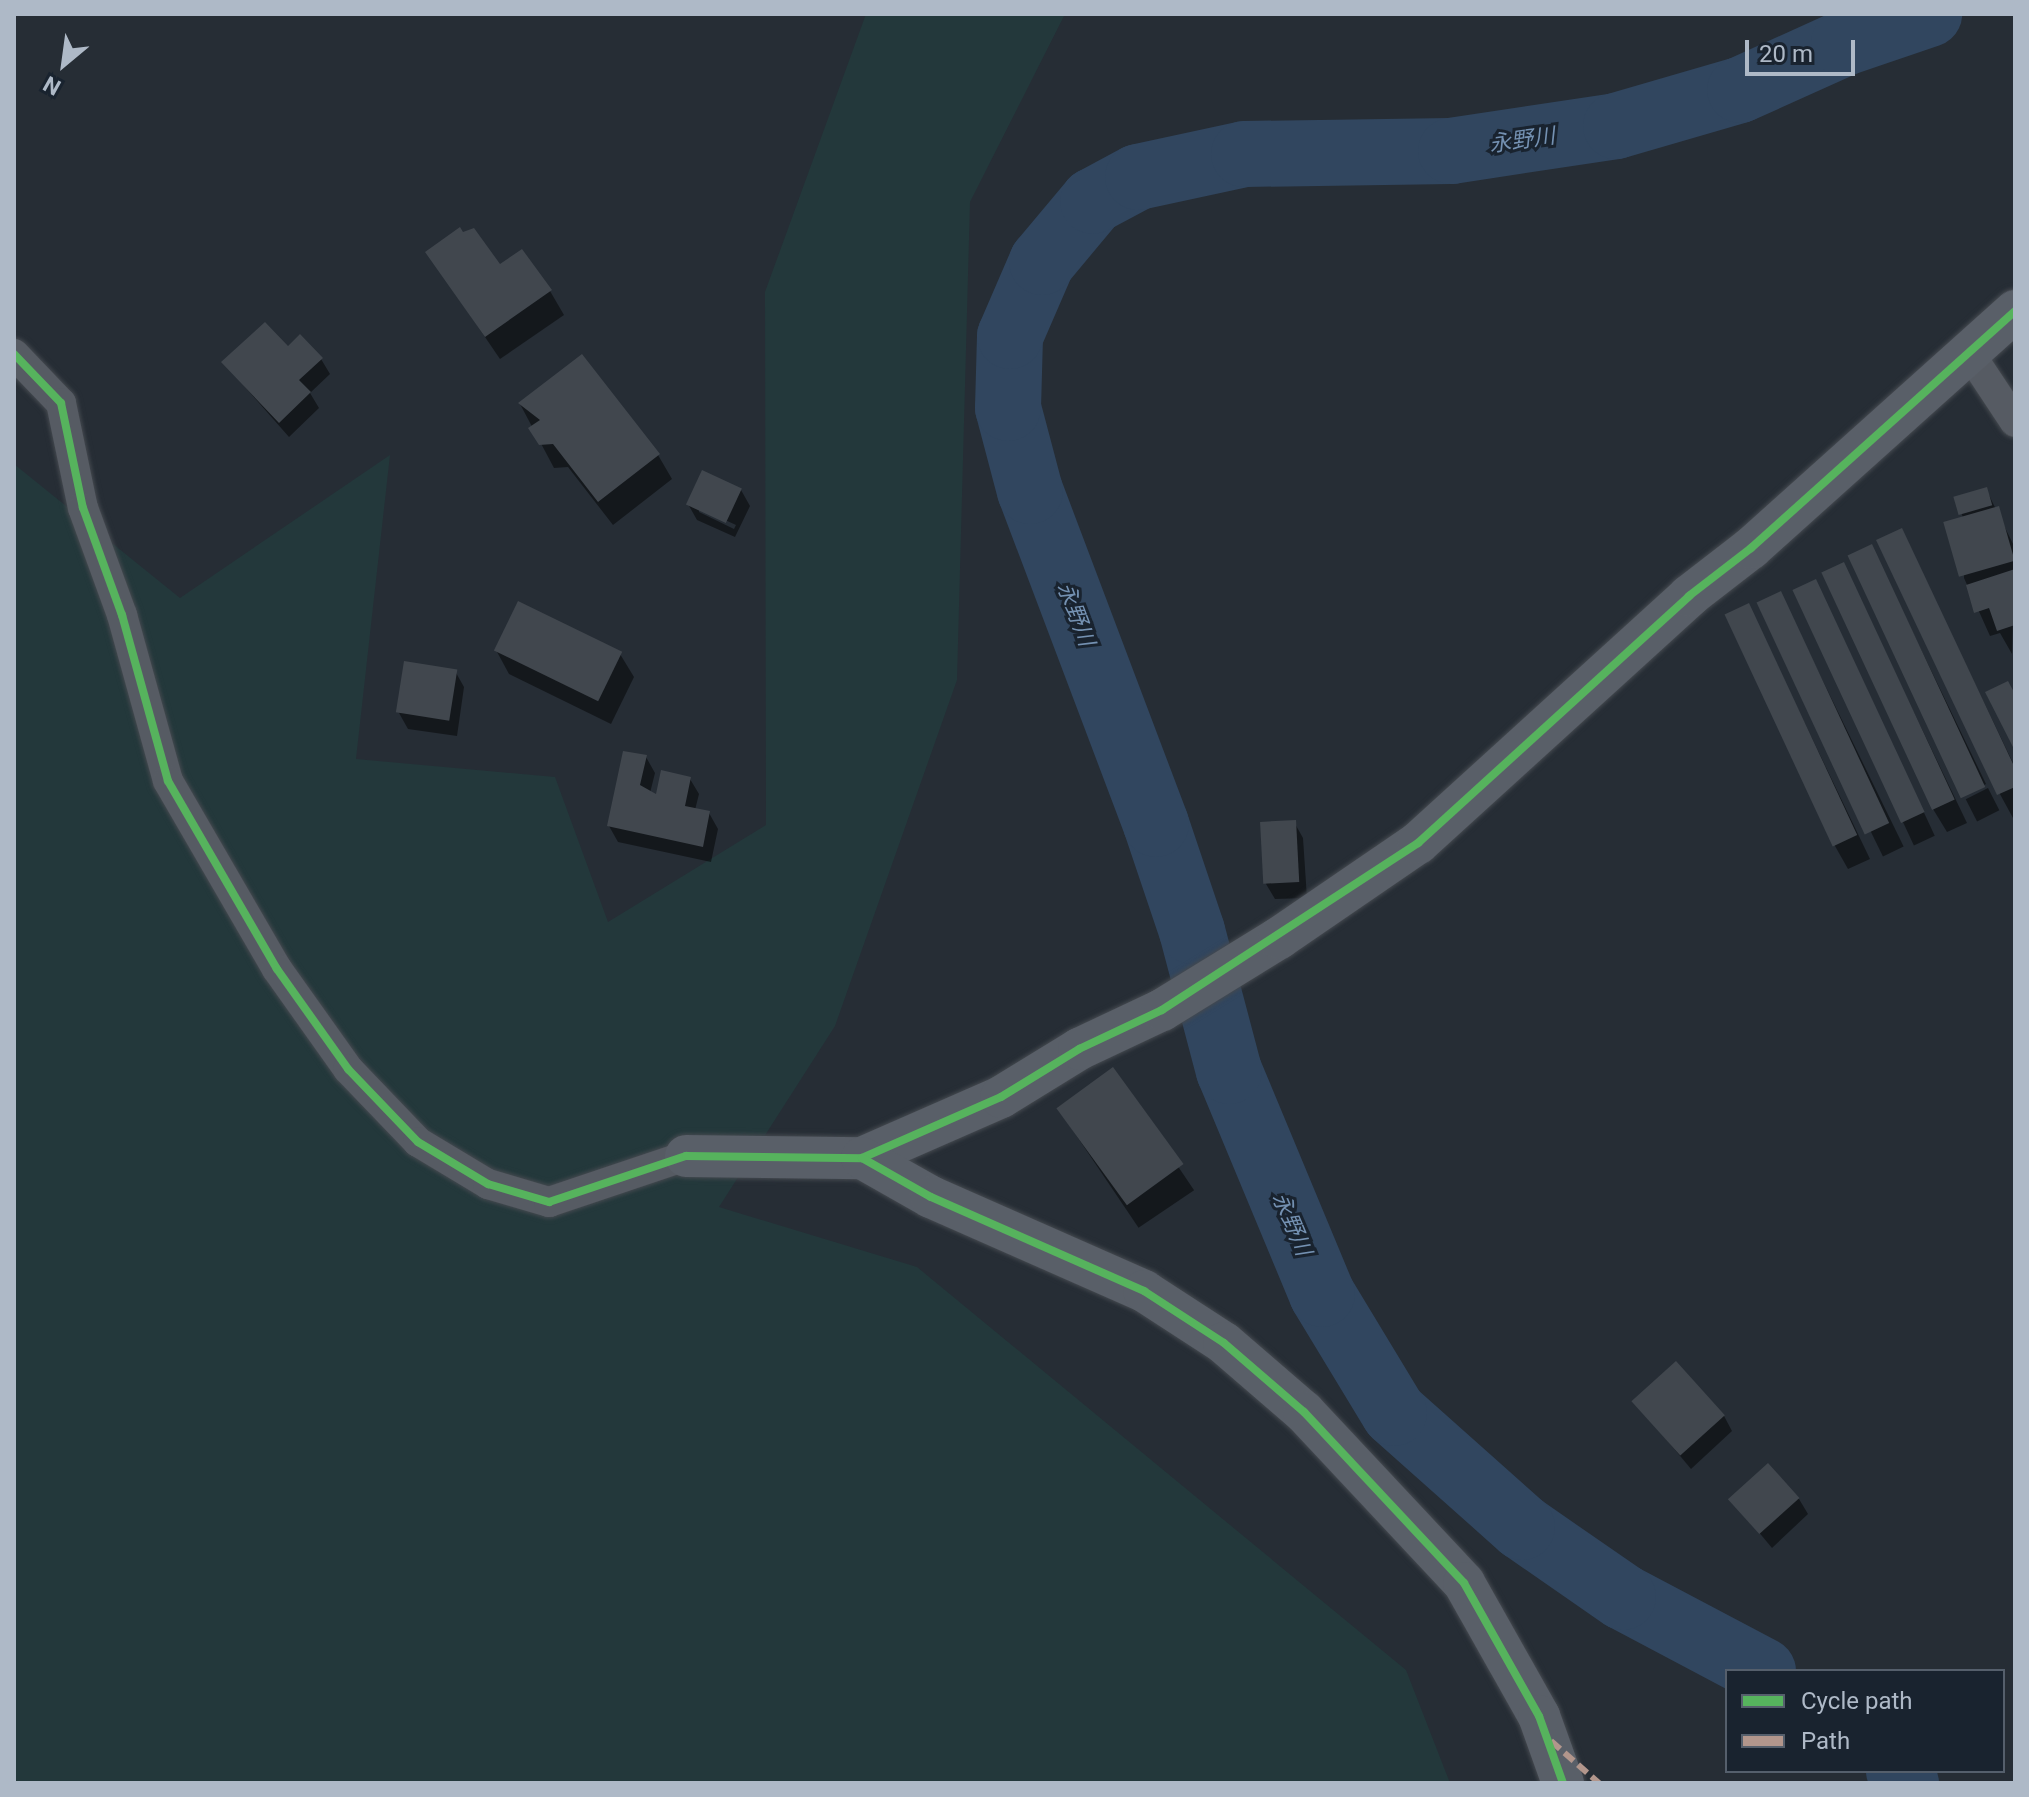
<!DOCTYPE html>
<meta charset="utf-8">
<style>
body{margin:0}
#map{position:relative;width:2029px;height:1797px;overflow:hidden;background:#262d35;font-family:Roboto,"Noto Sans JP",sans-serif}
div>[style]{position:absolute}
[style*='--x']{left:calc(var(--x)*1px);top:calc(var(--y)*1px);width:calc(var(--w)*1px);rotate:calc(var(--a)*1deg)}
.green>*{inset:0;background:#23383b}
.shadow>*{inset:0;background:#0007;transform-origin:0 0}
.river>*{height:66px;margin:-33px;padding:0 33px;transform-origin:33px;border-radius:33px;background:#31465f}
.building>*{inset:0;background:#41474e;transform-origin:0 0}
.roads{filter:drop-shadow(0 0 2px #44494f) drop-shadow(0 0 2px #44494f)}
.street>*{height:30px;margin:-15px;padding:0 15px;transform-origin:15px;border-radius:15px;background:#565b63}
.secondary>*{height:42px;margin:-21px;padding:0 21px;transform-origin:21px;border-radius:21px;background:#595f68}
.quiet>*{height:6px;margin-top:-3px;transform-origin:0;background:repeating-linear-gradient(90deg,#b2968c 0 12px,transparent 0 18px)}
.cycleway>*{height:8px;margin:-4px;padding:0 4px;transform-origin:4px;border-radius:4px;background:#56b35d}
span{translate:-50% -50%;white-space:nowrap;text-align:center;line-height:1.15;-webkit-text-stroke:6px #19232f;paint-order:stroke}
.water-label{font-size:22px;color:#7491b2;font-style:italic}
.frame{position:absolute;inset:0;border:16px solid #aeb9c7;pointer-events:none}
.legend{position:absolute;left:1725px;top:1669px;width:280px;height:104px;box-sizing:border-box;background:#19232f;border:2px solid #555f6c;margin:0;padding:10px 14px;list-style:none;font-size:24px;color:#aeb9c7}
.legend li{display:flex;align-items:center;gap:16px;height:40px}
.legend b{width:40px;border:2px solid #555f6c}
.north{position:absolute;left:24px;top:24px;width:80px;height:80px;-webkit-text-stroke:6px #19232f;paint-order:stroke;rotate:209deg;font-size:22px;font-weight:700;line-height:32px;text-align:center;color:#aeb9c7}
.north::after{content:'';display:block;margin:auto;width:28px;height:36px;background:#aeb9c7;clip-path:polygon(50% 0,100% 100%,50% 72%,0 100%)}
.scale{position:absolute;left:1745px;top:40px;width:110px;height:36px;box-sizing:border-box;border:4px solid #aeb9c7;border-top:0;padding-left:10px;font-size:24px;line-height:28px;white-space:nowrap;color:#aeb9c7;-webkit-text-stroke:6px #19232f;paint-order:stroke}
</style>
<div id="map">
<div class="green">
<i style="clip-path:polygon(866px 14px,1065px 14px,970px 202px,957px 680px,835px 1026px,719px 1207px,917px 1267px,1406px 1670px,1450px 1783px,14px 1783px,14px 464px,180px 598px,390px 455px,356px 759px,555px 777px,608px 922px,766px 825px,765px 292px)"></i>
</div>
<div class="shadow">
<i style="clip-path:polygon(427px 252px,500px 267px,550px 291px,564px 315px,500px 359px)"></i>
<i style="clip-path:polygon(288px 349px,321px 359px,330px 374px,310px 393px,319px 408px,289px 437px,224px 363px)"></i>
<i style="clip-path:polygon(520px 404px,658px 455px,672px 479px,613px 525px,568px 467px,554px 468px)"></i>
<i style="clip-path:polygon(1986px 489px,2015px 548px,2012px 654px,2000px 633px,1990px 636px,1964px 578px,1964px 520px,1955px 497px)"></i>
<i style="clip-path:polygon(evenodd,741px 490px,750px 506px,735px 537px,697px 520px,688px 504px,741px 490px,699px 508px,736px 525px,734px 529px,699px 512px,699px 508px)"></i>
<i style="clip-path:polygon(1901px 530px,2015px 767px,2013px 818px,1995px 785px)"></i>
<i style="clip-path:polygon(1871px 546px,1986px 784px,1964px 795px)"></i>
<i style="clip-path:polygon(1843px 565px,1967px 823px,1947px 832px,1933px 809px)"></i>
<i style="left:1816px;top:581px;width:281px;height:23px;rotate:65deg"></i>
<i style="left:1780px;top:593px;width:282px;height:23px;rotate:64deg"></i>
<i style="clip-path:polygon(1748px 605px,1870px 859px,1848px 869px,1835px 846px)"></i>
<i style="clip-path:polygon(496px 650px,620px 654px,634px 677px,611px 724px,509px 674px)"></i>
<i style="clip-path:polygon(455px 671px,464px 687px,457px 736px,408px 729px,399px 713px)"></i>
<i style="clip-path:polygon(646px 757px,655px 773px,650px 793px,657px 797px,690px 779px,699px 794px,695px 810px,709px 813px,718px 829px,711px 862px,618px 842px,609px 826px)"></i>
<i style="left:1988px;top:788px;width:25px;height:25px;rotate:63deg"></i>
<i style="clip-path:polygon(1294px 822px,1303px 838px,1307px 898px,1275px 899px,1266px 884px)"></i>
<i style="left:1113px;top:1070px;width:145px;height:67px;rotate:56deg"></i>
<i style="clip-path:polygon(1635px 1402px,1724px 1416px,1732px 1431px,1691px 1469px)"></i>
<i style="clip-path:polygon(1799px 1499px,1808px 1514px,1772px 1548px,1732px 1500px)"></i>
</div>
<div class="river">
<i style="--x:1763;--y:1671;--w:158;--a:-152.1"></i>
<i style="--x:1623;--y:1597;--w:123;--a:-145.3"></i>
<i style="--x:1522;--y:1527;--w:171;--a:-138.3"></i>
<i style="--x:1394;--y:1413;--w:139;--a:-121.2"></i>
<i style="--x:1322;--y:1294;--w:242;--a:-112.6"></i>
<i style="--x:1229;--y:1071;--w:145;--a:-104.8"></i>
<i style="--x:1192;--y:931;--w:113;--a:-108.6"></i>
<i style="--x:1156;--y:824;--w:356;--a:-110.7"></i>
<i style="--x:1030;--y:491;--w:86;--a:-104.8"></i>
<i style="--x:1008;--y:408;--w:72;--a:-88.4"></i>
<i style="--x:1010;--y:336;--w:81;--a:-66.6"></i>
<i style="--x:1042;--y:262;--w:80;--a:-50.1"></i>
<i style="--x:1093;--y:201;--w:51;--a:-28.1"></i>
<i style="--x:1138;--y:177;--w:108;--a:-12.2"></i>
<i style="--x:1244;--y:154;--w:207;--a:-0.8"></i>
<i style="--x:1451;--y:151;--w:167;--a:-8.6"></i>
<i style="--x:1616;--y:126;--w:129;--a:-16.2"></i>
<i style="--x:1740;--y:90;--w:114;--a:-24.3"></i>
<i style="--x:1844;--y:43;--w:90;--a:-18.8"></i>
<i style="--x:1899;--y:1771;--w:14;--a:60"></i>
</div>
<div class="building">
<i style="clip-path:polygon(460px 227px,463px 232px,474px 228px,500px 264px,522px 249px,552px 290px,485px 337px,425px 252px)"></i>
<i style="clip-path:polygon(265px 322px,288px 346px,300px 334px,323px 358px,299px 380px,311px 392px,279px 423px,221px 362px)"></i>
<i style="clip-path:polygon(582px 354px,660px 454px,598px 502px,553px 444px,539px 445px,528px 428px,540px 420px,518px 403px)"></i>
<i style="left:702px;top:470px;width:44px;height:38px;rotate:25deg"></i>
<i style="left:1987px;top:487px;width:19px;height:35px;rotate:74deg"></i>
<i style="left:1999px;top:506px;width:57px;height:58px;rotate:74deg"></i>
<i style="clip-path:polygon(1902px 528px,2015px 768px,2015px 787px,1997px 795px,1876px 540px)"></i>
<i style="left:1872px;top:544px;width:268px;height:27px;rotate:65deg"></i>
<i style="left:1844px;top:562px;width:262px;height:25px;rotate:65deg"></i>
<i style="clip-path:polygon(2015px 569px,2015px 625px,1997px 631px,1989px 608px,1974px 613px,1966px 585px)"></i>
<i style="left:1816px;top:579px;width:257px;height:26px;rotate:65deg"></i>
<i style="left:1781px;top:591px;width:256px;height:27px;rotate:65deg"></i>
<i style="left:518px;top:601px;width:116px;height:55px;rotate:26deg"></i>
<i style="left:1749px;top:603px;width:256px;height:27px;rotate:65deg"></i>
<i style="left:404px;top:661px;width:54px;height:52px;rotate:9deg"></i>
<i style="clip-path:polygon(2008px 681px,2015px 694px,2015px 751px,1985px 692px)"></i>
<i style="clip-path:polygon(623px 751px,647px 755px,640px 785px,656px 794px,661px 770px,691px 777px,685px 806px,710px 811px,703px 847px,607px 826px)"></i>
<i style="left:1296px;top:820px;width:62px;height:36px;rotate:87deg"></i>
<i style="left:1113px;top:1067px;width:120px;height:70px;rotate:54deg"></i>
<i style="left:1676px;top:1361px;width:73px;height:60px;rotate:48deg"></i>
<i style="left:1768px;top:1463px;width:47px;height:54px;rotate:48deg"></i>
</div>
<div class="roads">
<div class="street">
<i style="--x:1968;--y:351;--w:85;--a:56.5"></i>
<i style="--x:14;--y:354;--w:68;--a:46.2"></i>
<i style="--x:61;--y:403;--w:107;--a:78.2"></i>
<i style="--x:83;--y:508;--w:114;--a:70"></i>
<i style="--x:122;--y:615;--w:172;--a:74.5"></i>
<i style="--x:168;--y:781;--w:217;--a:59.9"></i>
<i style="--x:277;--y:969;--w:123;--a:54.6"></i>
<i style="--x:348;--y:1069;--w:101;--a:46.2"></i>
<i style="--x:418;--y:1142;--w:82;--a:31"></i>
<i style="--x:488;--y:1184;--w:64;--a:16.4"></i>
<i style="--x:549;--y:1202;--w:145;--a:-18.6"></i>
</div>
<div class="secondary">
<i style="--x:686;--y:1156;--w:176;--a:0.7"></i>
<i style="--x:862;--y:1158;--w:152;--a:-23.7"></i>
<i style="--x:1001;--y:1097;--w:92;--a:-31.6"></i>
<i style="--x:1079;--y:1049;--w:92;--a:-25.2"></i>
<i style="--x:1162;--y:1010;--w:137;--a:-31.6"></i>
<i style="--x:1279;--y:938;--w:168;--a:-34.4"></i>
<i style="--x:1418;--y:843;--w:367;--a:-42.3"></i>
<i style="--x:1689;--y:596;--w:78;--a:-37.7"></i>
<i style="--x:1751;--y:548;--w:355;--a:-41.9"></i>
<i style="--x:862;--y:1158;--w:79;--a:29.5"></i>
<i style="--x:931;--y:1197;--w:233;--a:23.8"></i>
<i style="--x:1144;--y:1291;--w:95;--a:33"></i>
<i style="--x:1224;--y:1343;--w:106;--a:40.8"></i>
<i style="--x:1304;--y:1412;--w:234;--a:46.9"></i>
<i style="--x:1464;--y:1583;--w:153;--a:60.6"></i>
<i style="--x:1539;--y:1716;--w:71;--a:70.3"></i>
</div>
</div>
<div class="quiet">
<i style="--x:1551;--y:1741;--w:64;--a:41.2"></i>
</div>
<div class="cycleway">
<i style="--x:14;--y:354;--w:68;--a:46.2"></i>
<i style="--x:61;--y:403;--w:107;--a:78.2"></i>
<i style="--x:83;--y:508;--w:114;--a:70"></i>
<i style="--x:122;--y:615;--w:172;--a:74.5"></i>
<i style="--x:168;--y:781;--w:217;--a:59.9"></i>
<i style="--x:277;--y:969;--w:123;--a:54.6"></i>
<i style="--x:348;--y:1069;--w:101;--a:46.2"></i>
<i style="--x:418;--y:1142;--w:82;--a:31"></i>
<i style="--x:488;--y:1184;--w:64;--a:16.4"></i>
<i style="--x:549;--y:1202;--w:145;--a:-18.6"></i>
<i style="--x:686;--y:1156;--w:176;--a:0.7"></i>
<i style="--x:862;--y:1158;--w:152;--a:-23.7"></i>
<i style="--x:1001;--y:1097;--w:92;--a:-31.6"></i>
<i style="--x:1079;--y:1049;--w:92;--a:-25.2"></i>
<i style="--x:1162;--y:1010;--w:306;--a:-33.1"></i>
<i style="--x:1418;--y:843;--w:367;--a:-42.3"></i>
<i style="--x:1689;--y:596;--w:78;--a:-37.7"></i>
<i style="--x:1751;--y:548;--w:355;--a:-41.9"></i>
<i style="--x:862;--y:1158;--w:79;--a:29.5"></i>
<i style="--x:931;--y:1197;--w:233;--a:23.8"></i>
<i style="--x:1144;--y:1291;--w:95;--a:33"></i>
<i style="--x:1224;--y:1343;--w:106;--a:40.8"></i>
<i style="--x:1304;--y:1412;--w:234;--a:46.9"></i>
<i style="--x:1464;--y:1583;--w:153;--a:60.6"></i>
<i style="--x:1539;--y:1716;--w:71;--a:70.3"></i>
</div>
<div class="water-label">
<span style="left:1522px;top:140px;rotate:-8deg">永野川</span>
<span style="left:1076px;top:614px;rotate:69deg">永野川</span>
<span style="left:1292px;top:1224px;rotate:67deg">永野川</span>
</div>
<div class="frame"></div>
<ul class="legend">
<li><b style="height:10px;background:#56b35d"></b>Cycle path</li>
<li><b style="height:10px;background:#b2968c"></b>Path</li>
</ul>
<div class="north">N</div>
<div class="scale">20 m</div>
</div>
